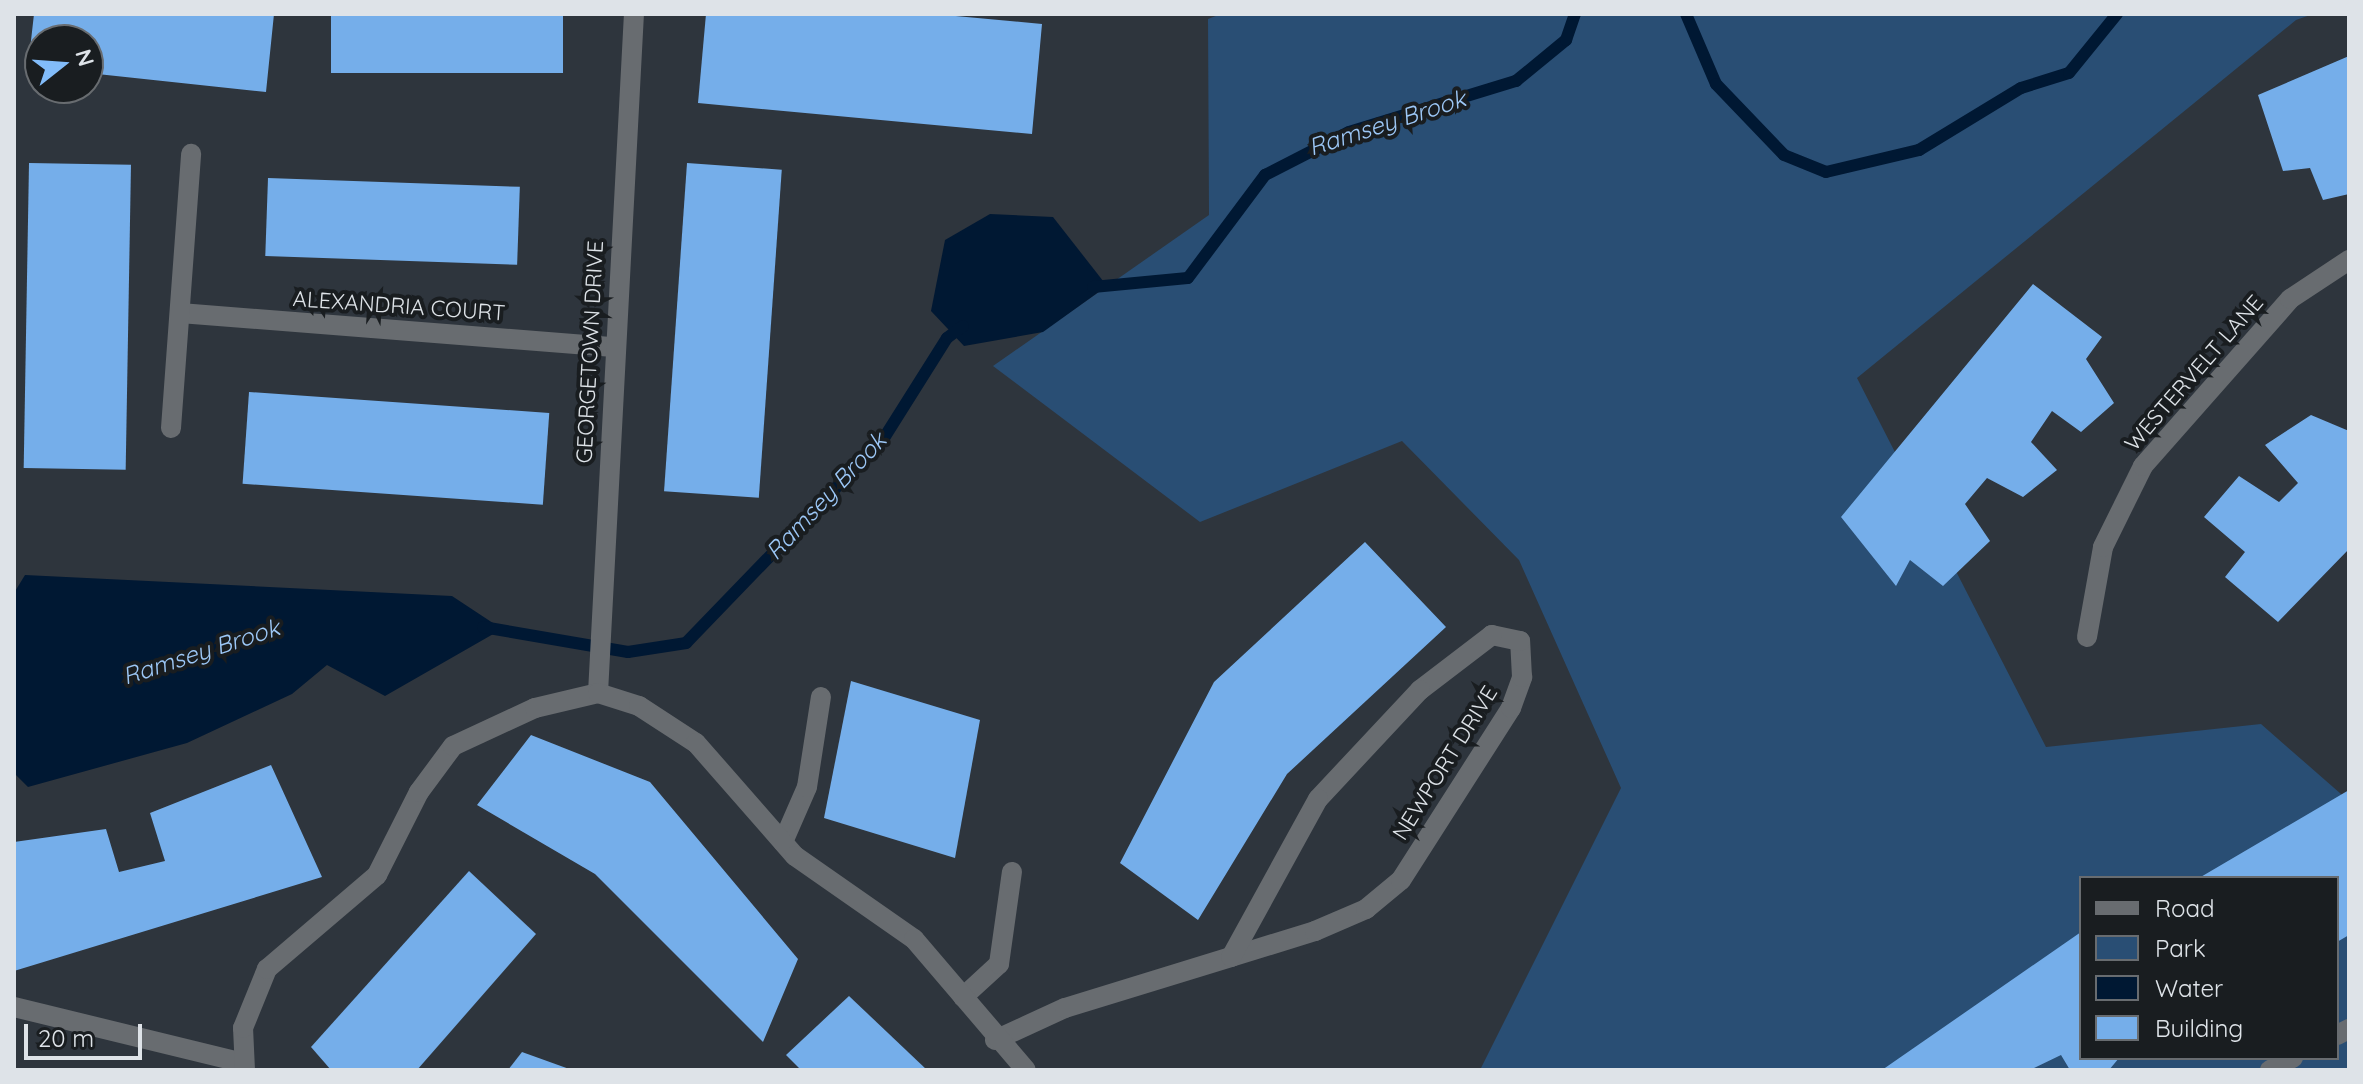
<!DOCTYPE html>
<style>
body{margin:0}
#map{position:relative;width:2363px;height:1084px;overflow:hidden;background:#2e353d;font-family:Quicksand,sans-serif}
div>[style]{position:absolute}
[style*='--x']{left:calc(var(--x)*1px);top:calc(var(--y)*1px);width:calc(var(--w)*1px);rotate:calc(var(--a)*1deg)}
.green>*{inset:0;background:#294e74}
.water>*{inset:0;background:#001833}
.stream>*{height:12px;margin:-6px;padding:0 6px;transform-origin:6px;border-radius:6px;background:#001833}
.building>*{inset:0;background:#75aeea;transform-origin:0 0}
.minor>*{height:20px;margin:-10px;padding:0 10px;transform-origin:10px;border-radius:10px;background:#686c70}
span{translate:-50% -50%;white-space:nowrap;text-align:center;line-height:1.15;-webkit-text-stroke:8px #191d20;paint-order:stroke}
.street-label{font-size:22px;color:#dee3e8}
.water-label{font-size:24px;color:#9cc7f6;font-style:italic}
.frame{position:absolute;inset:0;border:16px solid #dee3e8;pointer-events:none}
.legend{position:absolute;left:2079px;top:876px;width:260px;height:184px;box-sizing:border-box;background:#191d20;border:2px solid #686c70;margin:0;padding:10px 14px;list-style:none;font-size:24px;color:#dee3e8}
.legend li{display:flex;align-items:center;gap:16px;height:40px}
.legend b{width:40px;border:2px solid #686c70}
.north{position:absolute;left:24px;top:24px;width:80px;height:80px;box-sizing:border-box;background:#191d20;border:2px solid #686c70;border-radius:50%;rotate:73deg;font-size:22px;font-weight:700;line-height:32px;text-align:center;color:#dee3e8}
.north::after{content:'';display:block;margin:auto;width:28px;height:36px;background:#82bcfa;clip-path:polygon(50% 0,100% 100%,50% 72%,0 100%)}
.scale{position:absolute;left:24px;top:1024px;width:118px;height:36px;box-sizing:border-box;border:4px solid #dee3e8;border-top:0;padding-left:10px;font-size:24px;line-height:28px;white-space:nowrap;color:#dee3e8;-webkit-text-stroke:6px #191d20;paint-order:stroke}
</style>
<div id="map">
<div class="green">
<i style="clip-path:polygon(evenodd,1221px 14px,2313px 14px,2296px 20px,1857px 378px,2046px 747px,2261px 724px,2349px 801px,2349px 1070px,1480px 1070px,1621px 788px,1519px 560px,1402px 441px,1200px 522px,993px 366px,1209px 215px,1208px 19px,1221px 14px,2081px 878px,2337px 878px,2337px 1058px,2081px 1058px,2081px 878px)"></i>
</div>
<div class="water">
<i style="clip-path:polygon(990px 214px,1053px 217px,1107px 286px,1043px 332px,964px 346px,931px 311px,945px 240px)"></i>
<i style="clip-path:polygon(25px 575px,452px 596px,502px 629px,385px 696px,327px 665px,292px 694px,187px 743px,28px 787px,14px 773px,14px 593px)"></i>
</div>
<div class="stream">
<i style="--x:1686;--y:14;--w:76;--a:66.8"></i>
<i style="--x:1716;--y:84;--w:98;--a:46.2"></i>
<i style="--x:1784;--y:155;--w:45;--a:22"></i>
<i style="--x:1826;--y:172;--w:96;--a:-13.3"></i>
<i style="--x:1919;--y:150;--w:119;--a:-31.3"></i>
<i style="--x:2021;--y:88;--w:50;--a:-17.4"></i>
<i style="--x:2069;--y:73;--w:76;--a:-50.9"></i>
<i style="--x:1093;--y:287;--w:95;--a:-5.4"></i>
<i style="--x:1188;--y:278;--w:129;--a:-53.2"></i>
<i style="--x:1265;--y:175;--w:94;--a:-27.1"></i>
<i style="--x:1349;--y:132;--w:175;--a:-17"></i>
<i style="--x:1516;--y:81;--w:65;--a:-39.4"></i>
<i style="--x:1566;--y:40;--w:28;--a:-71"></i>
<i style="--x:483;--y:627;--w:147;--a:9.8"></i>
<i style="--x:628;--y:652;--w:59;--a:-8.8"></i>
<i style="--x:686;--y:643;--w:285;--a:-46"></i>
<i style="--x:884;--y:438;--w:118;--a:-57.8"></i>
<i style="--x:947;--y:338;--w:20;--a:-37"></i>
</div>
<div class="building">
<i style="clip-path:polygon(34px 14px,274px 14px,266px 92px,88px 73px,88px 40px,40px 40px,40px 68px,28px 67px)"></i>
<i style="left:331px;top:14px;width:232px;height:59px"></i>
<i style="clip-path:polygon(706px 14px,934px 14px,1042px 24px,1032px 134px,698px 103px)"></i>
<i style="clip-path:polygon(2349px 56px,2349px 194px,2323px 200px,2310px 168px,2283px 171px,2258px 95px)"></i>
<i style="left:29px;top:163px;width:102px;height:305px;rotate:1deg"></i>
<i style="left:687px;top:163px;width:95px;height:329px;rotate:4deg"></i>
<i style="left:268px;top:178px;width:252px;height:78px;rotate:2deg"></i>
<i style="clip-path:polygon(2033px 284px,2102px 337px,2086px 359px,2114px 403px,2081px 432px,2052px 411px,2031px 442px,2057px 470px,2023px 497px,1987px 478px,1965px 504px,1990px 541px,1943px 586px,1910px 560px,1896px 586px,1841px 517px)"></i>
<i style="left:249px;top:392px;width:301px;height:92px;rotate:4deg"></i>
<i style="clip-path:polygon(2311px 415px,2349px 431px,2349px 549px,2278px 622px,2225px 577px,2245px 552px,2204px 517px,2239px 476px,2279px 502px,2298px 483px,2265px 445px)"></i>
<i style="clip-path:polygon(1365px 542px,1446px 627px,1287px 774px,1198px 920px,1120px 863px,1214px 682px)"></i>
<i style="clip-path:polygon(851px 681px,980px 720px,955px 858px,824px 818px)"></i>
<i style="clip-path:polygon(531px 735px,650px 782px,798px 959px,763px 1042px,595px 874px,477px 805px)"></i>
<i style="clip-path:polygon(271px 765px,322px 877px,14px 971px,14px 842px,106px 829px,119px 872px,165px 861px,150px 813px)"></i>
<i style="clip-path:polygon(2349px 790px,2349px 935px,2337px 942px,2337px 878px,2199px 878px)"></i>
<i style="clip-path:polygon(469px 871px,536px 934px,417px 1070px,331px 1070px,311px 1047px)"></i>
<i style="clip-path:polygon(2081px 932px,2081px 1058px,2119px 1058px,2109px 1070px,2070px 1070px,2061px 1055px,2030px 1070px,1882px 1070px)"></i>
<i style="clip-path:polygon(849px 996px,927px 1070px,801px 1070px,786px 1055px)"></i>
<i style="clip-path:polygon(522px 1052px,572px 1070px,508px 1070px)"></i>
</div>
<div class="minor">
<i style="--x:180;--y:313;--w:435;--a:4.5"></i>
<i style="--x:171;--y:428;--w:275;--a:-85.8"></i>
<i style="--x:2087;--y:637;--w:91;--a:-79.9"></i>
<i style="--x:2103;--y:547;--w:90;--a:-63.7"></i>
<i style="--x:2143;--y:466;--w:222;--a:-48.6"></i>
<i style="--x:2290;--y:299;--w:71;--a:-33.5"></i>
<i style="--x:598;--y:693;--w:680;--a:-86.97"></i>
<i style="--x:783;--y:842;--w:60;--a:-66.4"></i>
<i style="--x:807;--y:787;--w:91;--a:-81.2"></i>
<i style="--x:963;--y:997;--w:49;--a:-42.5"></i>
<i style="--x:999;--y:964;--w:93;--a:-82"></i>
<i style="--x:14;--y:1007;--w:236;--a:13.7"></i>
<i style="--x:2337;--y:1035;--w:13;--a:-27"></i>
<i style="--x:995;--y:1040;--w:77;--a:-24.6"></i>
<i style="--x:1065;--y:1008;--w:174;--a:-17.1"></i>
<i style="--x:1231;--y:957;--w:88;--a:-17.2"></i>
<i style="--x:1315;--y:931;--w:56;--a:-23.3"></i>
<i style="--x:1366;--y:909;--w:45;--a:-39.6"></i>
<i style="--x:1401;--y:880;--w:204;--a:-57.4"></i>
<i style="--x:1511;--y:708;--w:33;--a:-70"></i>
<i style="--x:1522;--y:677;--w:36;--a:-93"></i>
<i style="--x:1520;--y:641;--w:29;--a:-168"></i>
<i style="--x:1492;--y:635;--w:91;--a:142.6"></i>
<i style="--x:1420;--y:690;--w:149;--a:133.1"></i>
<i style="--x:1318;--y:799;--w:180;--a:118.8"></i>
<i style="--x:245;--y:1070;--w:42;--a:-92.7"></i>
<i style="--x:243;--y:1028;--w:64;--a:-67.9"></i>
<i style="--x:267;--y:969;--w:145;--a:-40.5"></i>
<i style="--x:377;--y:875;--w:93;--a:-63.2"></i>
<i style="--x:419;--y:792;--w:57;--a:-53.5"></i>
<i style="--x:453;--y:746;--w:90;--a:-24.9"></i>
<i style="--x:535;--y:708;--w:65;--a:-13.4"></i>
<i style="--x:598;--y:693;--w:43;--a:17.6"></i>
<i style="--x:639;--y:706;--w:68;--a:33"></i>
<i style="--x:696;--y:743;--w:150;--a:48.8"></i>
<i style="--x:795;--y:856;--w:145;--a:34.9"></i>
<i style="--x:914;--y:939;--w:172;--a:49.5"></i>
<i style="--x:2270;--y:1070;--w:26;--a:-28"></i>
</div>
<div class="street-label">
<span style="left:399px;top:306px;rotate:4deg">ALEXANDRIA COURT</span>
<span style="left:590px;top:352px;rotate:-87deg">GEORGETOWN DRIVE</span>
<span style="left:2194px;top:373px;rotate:-49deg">WESTERVELT LANE</span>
<span style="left:1445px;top:763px;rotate:-58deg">NEWPORT DRIVE</span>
</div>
<div class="water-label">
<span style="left:1387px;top:123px;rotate:-18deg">Ramsey Brook</span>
<span style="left:826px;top:496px;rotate:-47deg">Ramsey Brook</span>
<span style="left:201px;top:652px;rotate:-18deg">Ramsey Brook</span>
</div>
<div class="frame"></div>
<ul class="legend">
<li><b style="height:10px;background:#686c70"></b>Road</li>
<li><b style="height:22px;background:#294e74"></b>Park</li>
<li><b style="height:22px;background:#001833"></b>Water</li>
<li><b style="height:22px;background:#75aeea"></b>Building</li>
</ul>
<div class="north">N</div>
<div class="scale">20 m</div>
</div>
